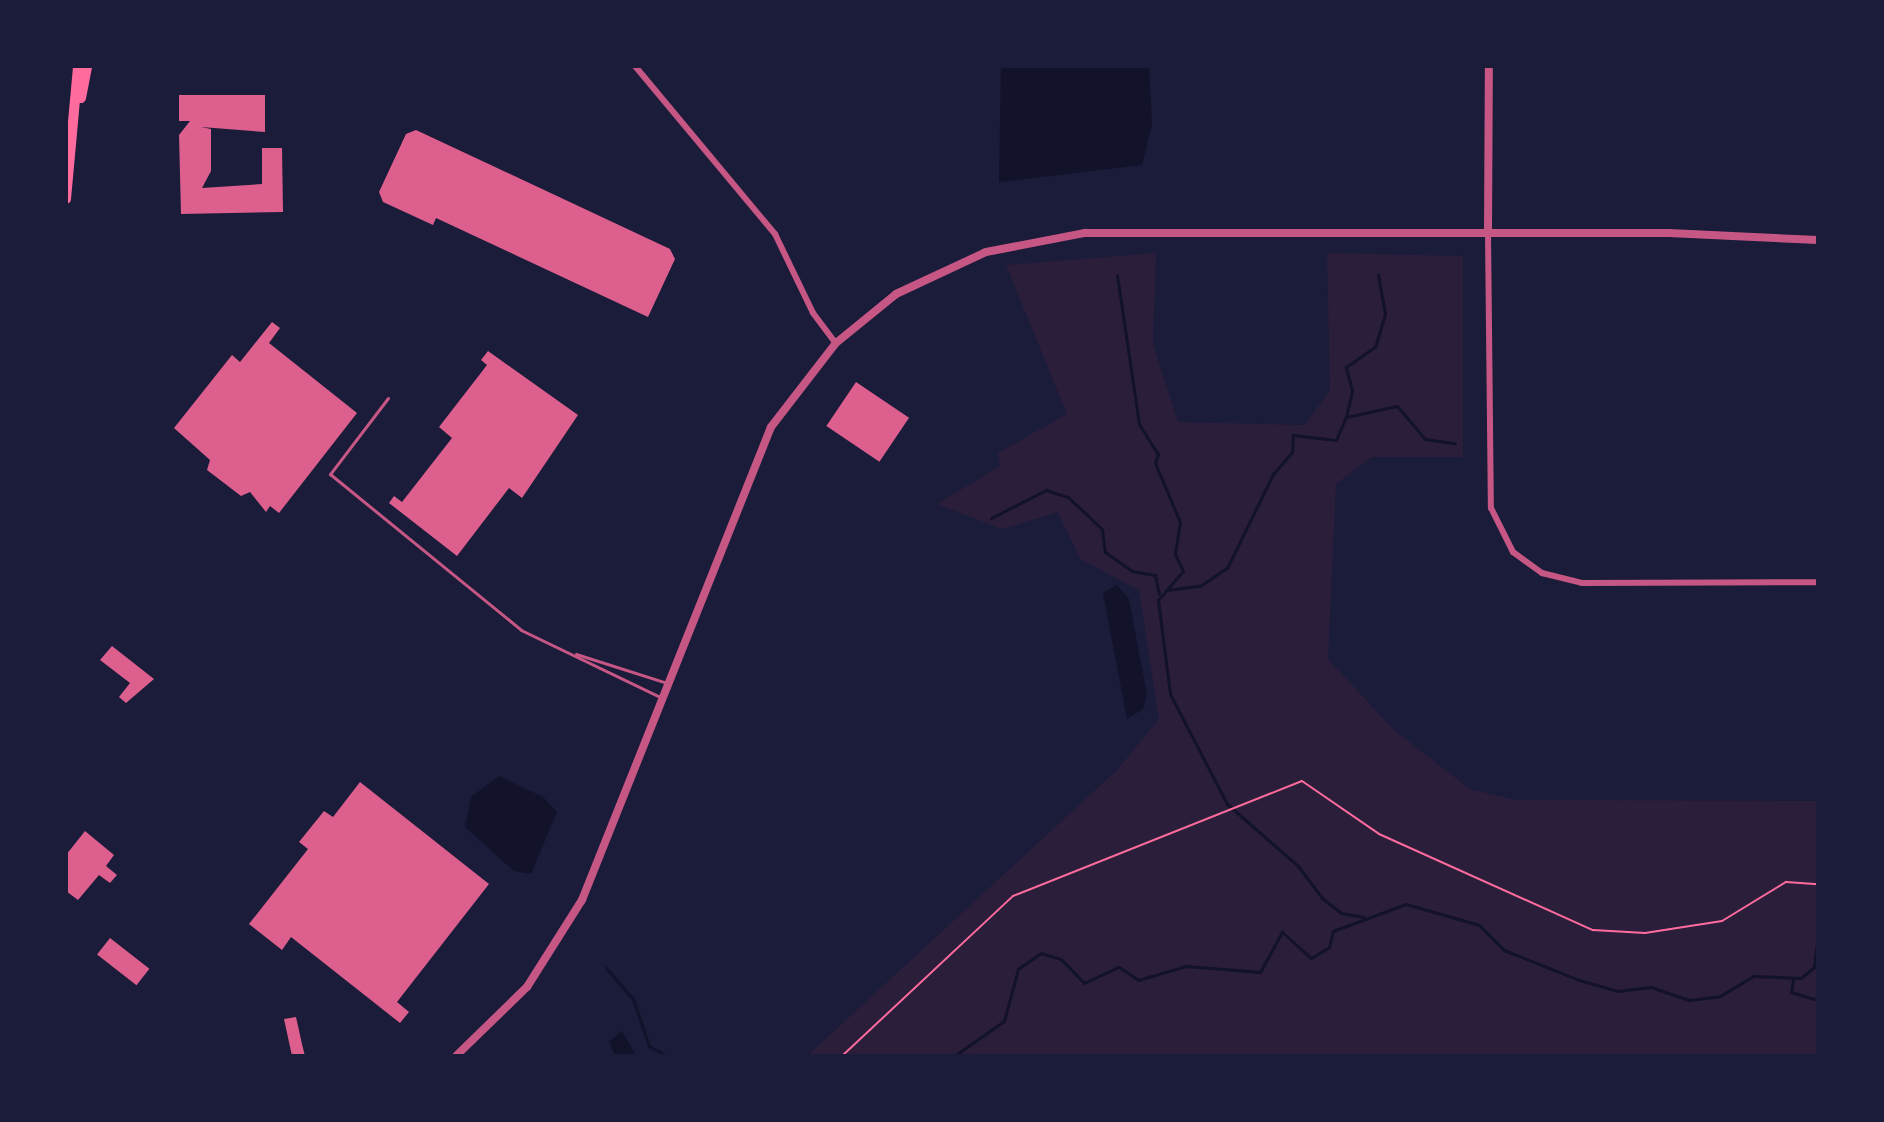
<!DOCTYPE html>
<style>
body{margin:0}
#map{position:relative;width:1884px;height:1122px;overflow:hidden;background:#1b1b3a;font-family:Cabin,sans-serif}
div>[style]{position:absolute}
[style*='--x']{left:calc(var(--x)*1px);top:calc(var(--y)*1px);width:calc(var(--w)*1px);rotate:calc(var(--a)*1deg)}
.green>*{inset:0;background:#2a1e3b}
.water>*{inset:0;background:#12122b}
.stream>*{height:3px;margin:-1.5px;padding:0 1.5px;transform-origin:1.5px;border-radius:1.5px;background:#12122b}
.building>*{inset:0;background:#dd5f8e;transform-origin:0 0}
.path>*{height:2px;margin:-1px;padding:0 1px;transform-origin:1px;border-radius:1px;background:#ff6b9d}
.service>*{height:3px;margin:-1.5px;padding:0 1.5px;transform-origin:1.5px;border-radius:1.5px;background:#c65784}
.minor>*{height:6px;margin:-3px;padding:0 3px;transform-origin:3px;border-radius:3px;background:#c65784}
.tertiary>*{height:8px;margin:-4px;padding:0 4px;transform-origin:4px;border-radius:4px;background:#c65784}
.primary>*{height:10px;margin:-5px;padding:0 5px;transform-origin:5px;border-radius:5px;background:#ff6b9d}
span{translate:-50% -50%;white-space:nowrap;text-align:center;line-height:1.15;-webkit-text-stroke:7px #1b1b3a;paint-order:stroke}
.frame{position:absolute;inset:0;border:68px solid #1b1b3a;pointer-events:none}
</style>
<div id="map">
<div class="green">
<i style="clip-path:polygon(1156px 253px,1153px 344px,1178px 422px,1305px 425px,1330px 390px,1327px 253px,1463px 256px,1463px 457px,1372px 457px,1336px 484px,1328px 659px,1395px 731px,1470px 789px,1515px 800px,1818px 801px,1818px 1056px,807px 1056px,1118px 769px,1159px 719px,1139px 590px,1080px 559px,1058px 512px,1002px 529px,937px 504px,1000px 466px,998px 453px,1067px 414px,1006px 265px)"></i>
</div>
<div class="water">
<i style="clip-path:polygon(1001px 66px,1149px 66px,1152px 124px,1142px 165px,999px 182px)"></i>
<i style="clip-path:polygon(1117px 585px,1129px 599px,1147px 695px,1143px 709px,1127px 719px,1103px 593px)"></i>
<i style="clip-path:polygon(499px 776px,543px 797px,557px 812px,531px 874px,514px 871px,465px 827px,471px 797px)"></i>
<i style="clip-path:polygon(622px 1031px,629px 1043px,636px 1056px,615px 1056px,609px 1042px)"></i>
</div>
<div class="stream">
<i style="--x:1117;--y:275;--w:151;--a:81.6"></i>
<i style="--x:1139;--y:424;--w:36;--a:58"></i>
<i style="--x:1158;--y:454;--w:9;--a:108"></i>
<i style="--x:1155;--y:463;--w:64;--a:67"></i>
<i style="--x:1180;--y:522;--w:32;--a:99"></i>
<i style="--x:1175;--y:554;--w:19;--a:65"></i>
<i style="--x:1183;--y:571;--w:38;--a:131"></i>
<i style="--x:1158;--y:600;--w:95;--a:82.7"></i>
<i style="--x:1170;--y:694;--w:124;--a:62.6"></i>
<i style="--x:1227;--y:804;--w:94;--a:41.1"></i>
<i style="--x:1298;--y:866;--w:40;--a:53"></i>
<i style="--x:1322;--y:898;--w:24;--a:38"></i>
<i style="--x:1341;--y:913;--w:23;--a:10"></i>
<i style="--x:1346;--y:417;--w:28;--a:-77"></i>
<i style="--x:1352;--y:390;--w:24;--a:-105"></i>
<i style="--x:1346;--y:367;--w:35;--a:-35"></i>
<i style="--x:1375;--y:347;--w:34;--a:-73"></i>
<i style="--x:1385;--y:314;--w:40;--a:-100"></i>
<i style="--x:991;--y:518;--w:62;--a:-27"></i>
<i style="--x:1046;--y:490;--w:23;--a:18"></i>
<i style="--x:1068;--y:497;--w:47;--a:43.3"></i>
<i style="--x:1102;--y:529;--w:23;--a:83"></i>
<i style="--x:1105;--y:552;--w:33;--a:35"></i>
<i style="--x:1132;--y:571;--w:23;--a:10"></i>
<i style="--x:1155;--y:575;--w:19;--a:78"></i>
<i style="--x:1166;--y:590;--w:34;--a:-7"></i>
<i style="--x:1200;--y:586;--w:32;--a:-34"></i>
<i style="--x:1227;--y:568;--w:105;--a:-63.9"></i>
<i style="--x:1273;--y:474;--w:29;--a:-49"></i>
<i style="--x:1292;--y:452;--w:17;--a:-87"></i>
<i style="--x:1293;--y:435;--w:43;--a:6.6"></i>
<i style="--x:1336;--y:440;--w:25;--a:-67"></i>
<i style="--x:1346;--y:417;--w:52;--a:-12.2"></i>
<i style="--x:1397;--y:406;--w:43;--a:49.7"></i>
<i style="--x:1425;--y:439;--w:30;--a:8"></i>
<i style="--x:606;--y:968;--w:41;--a:48.9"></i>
<i style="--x:633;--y:999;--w:50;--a:71.2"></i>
<i style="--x:649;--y:1046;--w:21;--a:29"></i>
<i style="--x:1793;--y:980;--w:12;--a:99"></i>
<i style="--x:1791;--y:992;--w:28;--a:17"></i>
<i style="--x:954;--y:1056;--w:61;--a:-35"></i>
<i style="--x:1004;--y:1021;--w:54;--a:-74.9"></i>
<i style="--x:1018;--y:969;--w:28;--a:-35"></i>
<i style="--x:1041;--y:953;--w:21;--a:17"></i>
<i style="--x:1061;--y:959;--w:33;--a:46"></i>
<i style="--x:1084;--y:983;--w:38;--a:-25"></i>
<i style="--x:1119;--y:967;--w:23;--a:34"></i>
<i style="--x:1138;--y:980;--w:50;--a:-16.3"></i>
<i style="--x:1186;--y:966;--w:74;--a:4.6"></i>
<i style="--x:1260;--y:972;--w:46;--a:-61.2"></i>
<i style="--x:1282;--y:932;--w:39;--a:42"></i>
<i style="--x:1311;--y:958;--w:21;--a:-31"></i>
<i style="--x:1329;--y:947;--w:16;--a:-76"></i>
<i style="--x:1333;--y:931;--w:78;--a:-20.3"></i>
<i style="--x:1406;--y:904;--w:76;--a:16"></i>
<i style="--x:1479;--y:925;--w:35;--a:45"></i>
<i style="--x:1504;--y:950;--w:81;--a:21.8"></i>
<i style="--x:1579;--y:980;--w:41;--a:15.8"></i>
<i style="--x:1618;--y:991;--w:33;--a:-7"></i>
<i style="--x:1651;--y:987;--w:40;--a:18.9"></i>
<i style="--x:1689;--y:1000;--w:31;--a:-7"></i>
<i style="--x:1720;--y:996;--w:39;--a:-31"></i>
<i style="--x:1753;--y:976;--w:48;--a:2.4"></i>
<i style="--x:1801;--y:978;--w:17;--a:-40"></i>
<i style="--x:1814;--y:967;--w:35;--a:-83"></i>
</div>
<div class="building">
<i style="clip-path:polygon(179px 95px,265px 95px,265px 132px,201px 127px,211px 129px,211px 171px,202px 188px,262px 184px,262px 148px,282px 148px,283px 212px,181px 214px,179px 135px,190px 121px,179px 121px)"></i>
<i style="clip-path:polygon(416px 130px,670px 249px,675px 259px,648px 317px,436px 218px,433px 225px,383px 202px,379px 192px,406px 134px)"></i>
<i style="clip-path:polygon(272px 322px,280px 328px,269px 343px,357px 413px,279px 513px,270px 506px,266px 512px,250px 492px,241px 496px,207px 470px,210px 460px,174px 428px,232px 355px,240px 362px)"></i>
<i style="clip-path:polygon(488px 351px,578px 415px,522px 498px,509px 488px,457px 556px,389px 503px,394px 496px,402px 502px,452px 438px,439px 427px,487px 365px,481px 360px)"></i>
<i style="left:856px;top:382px;width:64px;height:53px;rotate:34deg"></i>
<i style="clip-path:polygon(112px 646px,154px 679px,126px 703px,119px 697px,130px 683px,100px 660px)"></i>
<i style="clip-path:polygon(360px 782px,489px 884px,397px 1002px,409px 1012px,400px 1023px,291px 937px,282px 950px,249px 924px,308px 849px,299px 842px,324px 811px,333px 817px)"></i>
<i style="clip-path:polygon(85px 831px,114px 855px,106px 866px,117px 875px,110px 883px,99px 875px,78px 900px,66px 891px,66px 855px)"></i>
<i style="left:110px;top:938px;width:50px;height:21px;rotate:38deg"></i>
<i style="clip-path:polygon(296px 1017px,302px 1044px,305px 1056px,292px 1056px,284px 1019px)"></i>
</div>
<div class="path">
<i style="--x:842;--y:1056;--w:234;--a:-43.1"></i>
<i style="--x:1013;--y:896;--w:311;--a:-21.7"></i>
<i style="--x:1302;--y:781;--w:93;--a:34.5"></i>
<i style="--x:1379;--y:834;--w:235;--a:24.2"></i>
<i style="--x:1593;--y:930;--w:52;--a:3.3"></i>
<i style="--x:1645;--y:933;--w:78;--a:-8.9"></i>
<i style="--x:1722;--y:921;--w:75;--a:-31.4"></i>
<i style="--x:1786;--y:882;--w:32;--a:4"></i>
</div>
<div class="service">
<i style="--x:388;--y:398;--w:96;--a:127.3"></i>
<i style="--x:330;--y:474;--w:247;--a:39.2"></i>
<i style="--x:521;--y:630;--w:157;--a:25.7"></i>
<i style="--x:576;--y:654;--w:96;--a:17.7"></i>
</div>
<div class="minor">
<i style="--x:635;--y:66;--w:219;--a:50.2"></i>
<i style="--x:775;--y:234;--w:88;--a:64.3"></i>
<i style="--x:813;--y:313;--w:38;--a:53"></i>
<i style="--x:1488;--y:232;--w:276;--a:89.4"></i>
<i style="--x:1491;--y:508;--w:49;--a:63.4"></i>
<i style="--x:1513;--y:552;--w:36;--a:36"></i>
<i style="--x:1542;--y:573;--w:41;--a:14"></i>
<i style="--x:1582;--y:583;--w:236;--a:-0.2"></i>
</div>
<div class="tertiary">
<i style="--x:1488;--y:232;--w:166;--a:-89.7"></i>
<i style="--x:456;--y:1056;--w:99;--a:-44.2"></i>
<i style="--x:527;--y:987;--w:103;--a:-57.7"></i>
<i style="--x:582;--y:900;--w:509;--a:-68.22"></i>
<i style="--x:771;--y:427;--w:106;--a:-52.3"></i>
<i style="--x:836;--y:343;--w:77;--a:-39.2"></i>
<i style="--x:896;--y:294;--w:99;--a:-25"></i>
<i style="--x:986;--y:252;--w:101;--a:-10.9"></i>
<i style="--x:1085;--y:233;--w:584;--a:0"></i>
<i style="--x:1669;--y:233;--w:149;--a:2.7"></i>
</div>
<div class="primary">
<i style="--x:81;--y:98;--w:33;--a:-79"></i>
<i style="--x:66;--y:199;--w:134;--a:-84.8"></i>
</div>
<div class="frame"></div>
</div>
